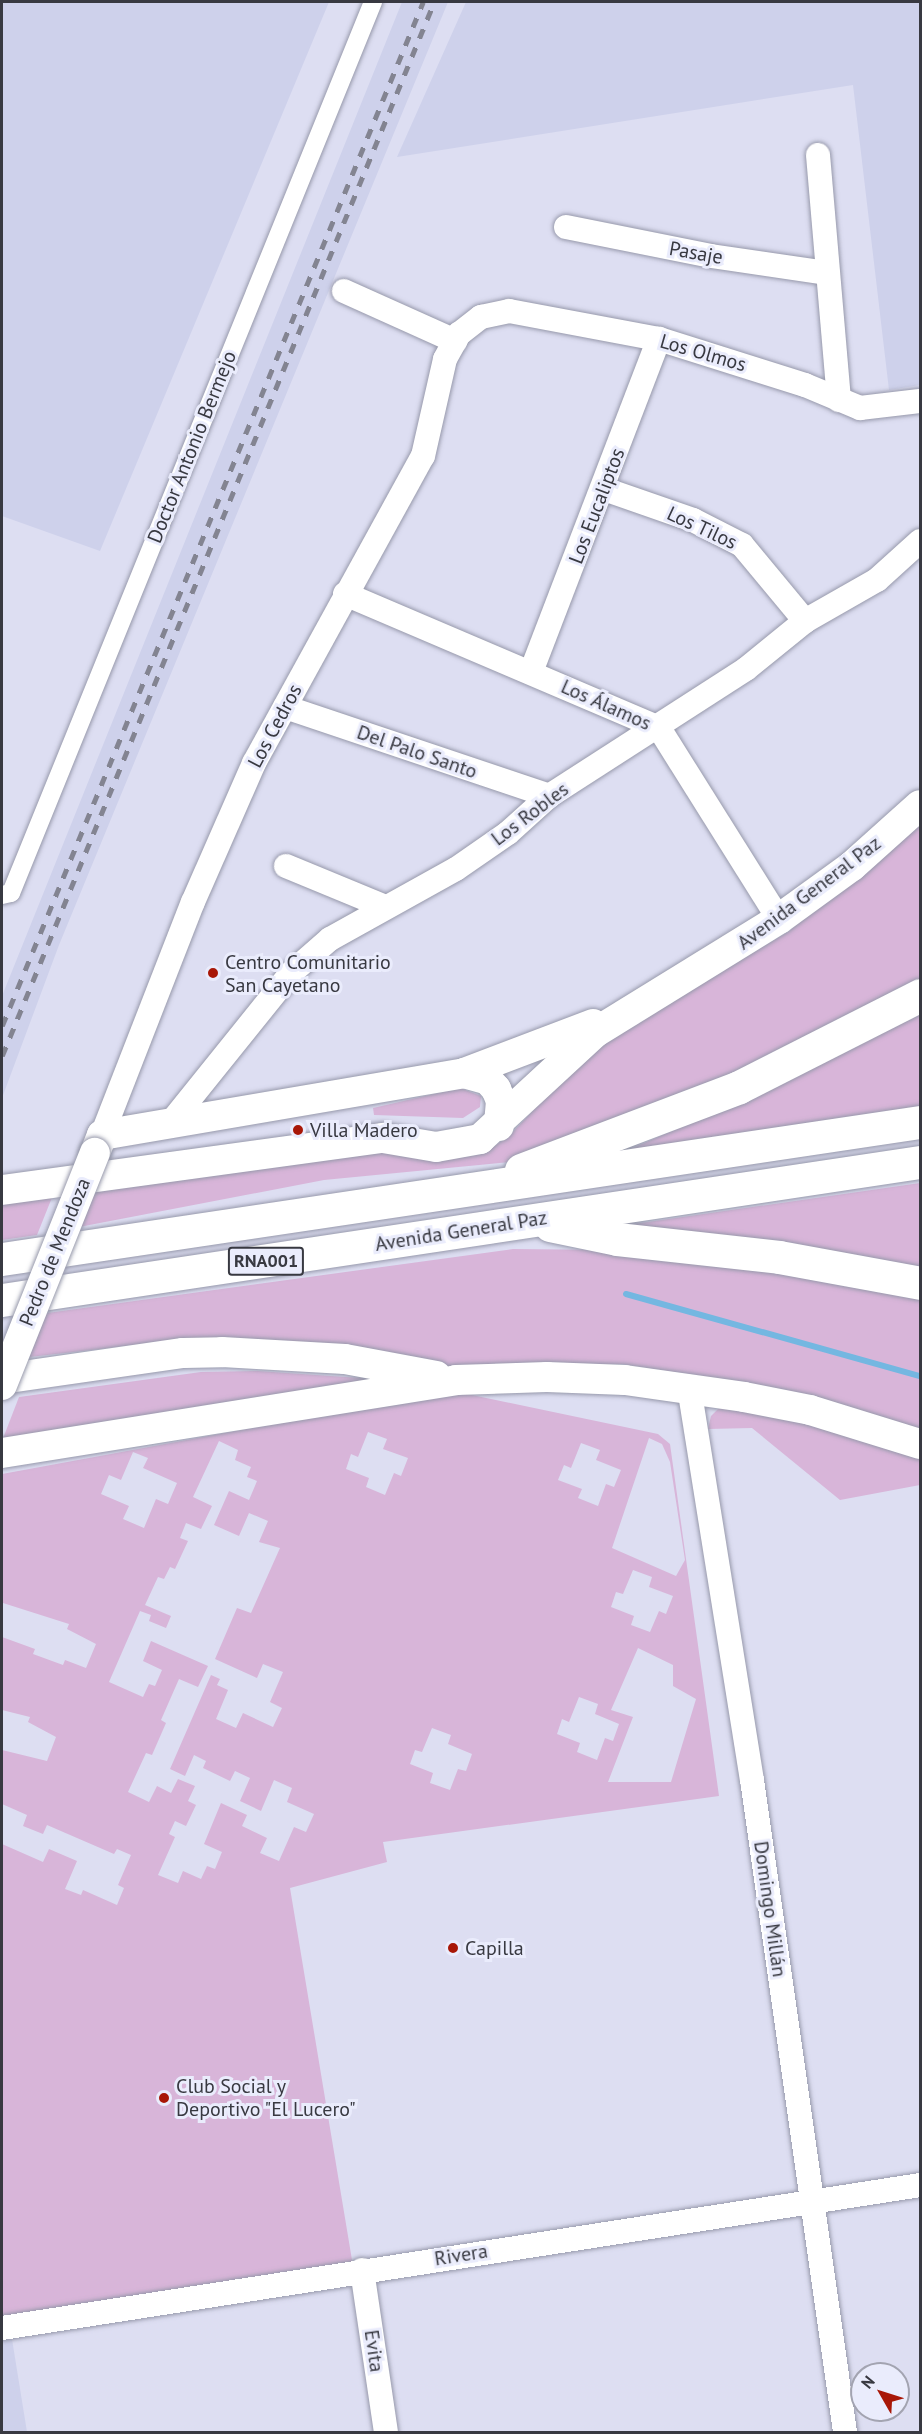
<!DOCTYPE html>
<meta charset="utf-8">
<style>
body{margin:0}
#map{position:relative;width:922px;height:2434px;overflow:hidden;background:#dddef2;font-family:"PT Sans",sans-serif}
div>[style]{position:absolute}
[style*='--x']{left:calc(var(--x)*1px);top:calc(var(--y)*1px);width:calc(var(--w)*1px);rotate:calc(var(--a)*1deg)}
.built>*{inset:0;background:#ced1eb}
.green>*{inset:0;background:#d8b5d9}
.stream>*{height:6px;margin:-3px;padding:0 3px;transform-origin:3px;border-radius:3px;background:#74b7e1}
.roads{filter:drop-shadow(0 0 2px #9799ab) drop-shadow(0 0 2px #9799ab)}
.pedestrian>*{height:18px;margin:-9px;padding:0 9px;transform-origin:9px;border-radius:9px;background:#fff}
.minor>*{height:24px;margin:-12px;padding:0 12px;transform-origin:12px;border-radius:12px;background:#fff}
.tertiary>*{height:30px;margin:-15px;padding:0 15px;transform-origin:15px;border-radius:15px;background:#fff}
.motorway>*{height:33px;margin:-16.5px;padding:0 16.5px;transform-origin:16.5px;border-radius:16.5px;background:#fff}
.rail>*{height:4.5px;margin-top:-2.25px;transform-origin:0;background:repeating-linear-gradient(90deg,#838491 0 10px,transparent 0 20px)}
.bridges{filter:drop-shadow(0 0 2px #9799ab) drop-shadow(0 0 2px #9799ab)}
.tertiary-bridge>*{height:30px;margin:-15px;padding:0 15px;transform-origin:15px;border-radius:15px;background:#fff}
.dots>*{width:16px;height:16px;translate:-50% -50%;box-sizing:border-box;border:3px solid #eaecfc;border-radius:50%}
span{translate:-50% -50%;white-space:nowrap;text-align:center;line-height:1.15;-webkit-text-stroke:6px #eaecfc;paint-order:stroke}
.shield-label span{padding:2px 4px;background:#eaecfc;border:2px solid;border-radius:4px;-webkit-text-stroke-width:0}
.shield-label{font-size:18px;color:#383941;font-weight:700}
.street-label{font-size:20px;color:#383941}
.poi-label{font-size:20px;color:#383941}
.left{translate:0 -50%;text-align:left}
.frame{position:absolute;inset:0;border:3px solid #383941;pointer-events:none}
.north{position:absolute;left:850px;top:2362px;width:60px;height:60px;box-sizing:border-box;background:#eaecfc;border:2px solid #a3a4b1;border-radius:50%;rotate:309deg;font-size:16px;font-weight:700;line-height:24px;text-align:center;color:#383941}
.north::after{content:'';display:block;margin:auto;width:21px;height:27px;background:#a81707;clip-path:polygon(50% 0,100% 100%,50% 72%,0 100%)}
</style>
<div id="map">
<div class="built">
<i style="clip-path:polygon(2px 2px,329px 2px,100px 551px,2px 516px)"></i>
<i style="clip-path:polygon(402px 2px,448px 2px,59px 945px,2px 1098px,2px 996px)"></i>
<i style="clip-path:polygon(466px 2px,920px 2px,920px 385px,889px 390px,853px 85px,397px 157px)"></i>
<i style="clip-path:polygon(11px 2333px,27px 2432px,2px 2432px,2px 2334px)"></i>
</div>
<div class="green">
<i style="clip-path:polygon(920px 823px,920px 982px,730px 1079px,519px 1161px,324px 1180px,79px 1227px,98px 1184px,382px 1150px,439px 1161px,483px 1154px,509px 1136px,580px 1061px,636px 1021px,788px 932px)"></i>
<i style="clip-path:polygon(920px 1010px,920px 1110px,610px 1158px,743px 1100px)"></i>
<i style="clip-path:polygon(460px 1088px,481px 1096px,480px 1107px,463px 1118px,374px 1115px,373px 1108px)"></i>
<i style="clip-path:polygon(920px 1183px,920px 1271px,620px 1226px)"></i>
<i style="clip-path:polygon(55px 1190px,37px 1235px,2px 1240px,2px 1198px)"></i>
<i style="clip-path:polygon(513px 1249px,612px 1250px,920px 1290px,920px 1429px,692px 1375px,622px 1364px,457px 1368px,349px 1347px,179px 1340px,21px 1358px,40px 1314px)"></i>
<i style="clip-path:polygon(258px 1371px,375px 1379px,2px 1441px,19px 1397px,201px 1372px)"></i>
<i style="clip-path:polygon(evenodd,453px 1391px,658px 1434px,670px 1444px,719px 1796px,383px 1842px,387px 1862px,290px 1888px,353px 2266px,2px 2320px,2px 1844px,43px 1862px,49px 1849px,77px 1861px,65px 1889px,81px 1895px,83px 1890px,117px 1905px,124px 1888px,118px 1885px,131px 1855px,117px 1849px,114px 1854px,47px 1825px,43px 1834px,23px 1826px,27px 1815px,2px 1804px,2px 1750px,47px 1761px,56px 1737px,28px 1722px,30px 1717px,2px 1710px,2px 1637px,35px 1649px,33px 1654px,63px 1665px,65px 1660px,86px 1668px,96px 1644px,67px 1629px,69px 1624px,3px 1603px,2px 1474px,453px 1391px,368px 1432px,387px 1439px,383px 1449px,408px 1458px,401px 1476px,394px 1473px,385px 1495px,366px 1487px,369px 1478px,346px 1469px,351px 1454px,358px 1457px,368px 1432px,453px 1391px,649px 1438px,662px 1444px,670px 1462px,685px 1560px,676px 1576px,612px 1548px,649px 1438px,453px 1391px,219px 1441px,238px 1450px,235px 1460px,251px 1467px,247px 1477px,257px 1481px,249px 1500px,229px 1491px,214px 1525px,239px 1536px,249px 1513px,268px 1521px,259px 1542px,280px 1548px,251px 1613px,237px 1608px,215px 1659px,257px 1678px,263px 1664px,283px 1672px,270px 1702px,282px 1708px,273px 1727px,243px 1713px,236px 1728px,216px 1719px,228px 1690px,217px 1685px,220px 1679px,211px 1675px,170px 1769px,185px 1776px,194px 1755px,206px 1761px,203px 1768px,230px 1781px,235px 1771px,250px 1778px,240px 1801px,261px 1811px,274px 1780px,292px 1788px,287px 1802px,314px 1814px,306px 1832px,294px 1827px,279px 1861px,260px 1853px,267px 1838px,242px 1826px,247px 1815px,221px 1803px,204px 1844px,222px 1852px,215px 1869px,207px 1866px,201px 1879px,183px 1871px,178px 1883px,158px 1875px,175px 1837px,169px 1834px,175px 1821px,186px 1826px,196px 1805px,188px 1801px,195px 1786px,178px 1779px,171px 1793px,157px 1786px,149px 1802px,128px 1792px,146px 1753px,152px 1755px,166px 1723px,161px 1720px,179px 1679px,198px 1687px,208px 1666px,151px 1641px,143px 1661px,162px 1670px,155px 1686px,149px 1684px,143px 1697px,109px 1682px,140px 1611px,151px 1615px,149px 1621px,166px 1628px,171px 1616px,145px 1605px,158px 1577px,164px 1579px,170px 1567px,175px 1569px,188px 1541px,180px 1538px,186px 1523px,201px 1529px,212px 1506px,193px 1497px,219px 1441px,453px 1391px,581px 1443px,600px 1450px,596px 1460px,621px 1470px,614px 1487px,606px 1484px,598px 1506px,578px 1498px,582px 1489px,558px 1480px,564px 1465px,571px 1468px,581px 1443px,453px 1391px,133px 1452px,148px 1458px,143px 1468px,177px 1483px,168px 1504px,156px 1499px,144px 1528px,123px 1519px,129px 1506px,101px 1494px,109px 1475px,121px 1480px,133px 1452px,453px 1391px,633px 1570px,652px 1577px,649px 1587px,673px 1596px,666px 1614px,659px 1611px,650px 1632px,631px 1625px,634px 1616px,611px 1607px,616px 1592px,623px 1594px,633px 1570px,453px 1391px,638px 1648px,673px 1665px,673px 1686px,696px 1699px,671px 1782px,608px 1782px,633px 1717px,611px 1710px,638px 1648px,453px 1391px,579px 1697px,598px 1704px,595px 1714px,619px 1724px,613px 1741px,605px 1738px,597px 1760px,577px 1752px,580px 1743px,557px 1734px,562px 1719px,569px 1722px,579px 1697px,453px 1391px,432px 1728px,451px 1735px,448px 1744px,472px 1754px,466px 1771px,458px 1769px,450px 1790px,430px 1783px,433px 1773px,410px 1764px,415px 1750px,422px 1752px,432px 1728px)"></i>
<i style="clip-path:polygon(727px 1407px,800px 1420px,920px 1458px,920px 1485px,840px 1500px,752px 1428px,708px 1429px,711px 1416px,718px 1409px)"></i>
</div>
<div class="stream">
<i style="--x:626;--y:1294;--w:305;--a:15.6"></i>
</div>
<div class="roads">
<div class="pedestrian">
<i style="--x:2;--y:895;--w:9;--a:-13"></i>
<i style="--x:11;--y:893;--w:962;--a:-67.89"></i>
</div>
<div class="minor">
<i style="--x:818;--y:155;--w:246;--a:85.1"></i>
<i style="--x:566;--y:227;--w:148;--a:11.3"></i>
<i style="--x:711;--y:256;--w:118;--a:8.3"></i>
<i style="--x:344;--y:291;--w:122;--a:24.2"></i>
<i style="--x:604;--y:489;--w:94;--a:19.2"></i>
<i style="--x:693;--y:520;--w:55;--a:27"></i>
<i style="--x:742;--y:545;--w:99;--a:50.3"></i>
<i style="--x:345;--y:594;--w:341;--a:23.1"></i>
<i style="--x:659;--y:728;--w:226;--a:57.9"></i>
<i style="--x:531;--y:672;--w:357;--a:-69"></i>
<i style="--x:285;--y:707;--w:279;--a:18.6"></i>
<i style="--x:286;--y:866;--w:105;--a:22.4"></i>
<i style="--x:172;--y:1121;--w:190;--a:-51.2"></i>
<i style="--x:291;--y:973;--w:52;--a:-41.1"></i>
<i style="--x:330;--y:939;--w:144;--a:-29.1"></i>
<i style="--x:456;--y:869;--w:63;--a:-34.7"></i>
<i style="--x:508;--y:833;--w:55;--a:-42.1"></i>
<i style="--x:549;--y:796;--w:234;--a:-32.8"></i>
<i style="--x:746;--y:669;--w:76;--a:-39.1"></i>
<i style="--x:805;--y:621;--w:83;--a:-29.7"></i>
<i style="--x:877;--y:580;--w:58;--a:-42.2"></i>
<i style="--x:102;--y:1135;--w:250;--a:-68.7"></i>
<i style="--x:193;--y:902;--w:152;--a:-66.3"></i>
<i style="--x:254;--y:763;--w:350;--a:-61.2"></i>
<i style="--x:423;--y:456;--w:99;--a:-77.2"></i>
<i style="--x:445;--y:359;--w:29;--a:-61"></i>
<i style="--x:459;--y:334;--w:28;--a:-38"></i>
<i style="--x:481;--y:317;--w:29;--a:-12"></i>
<i style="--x:509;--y:311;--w:153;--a:10.6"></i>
<i style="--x:659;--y:339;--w:153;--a:17.5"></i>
<i style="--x:805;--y:385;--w:60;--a:22.7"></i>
<i style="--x:860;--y:408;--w:60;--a:-6.7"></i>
<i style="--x:689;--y:1387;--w:398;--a:80.9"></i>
<i style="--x:752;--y:1780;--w:659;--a:81.88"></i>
<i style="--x:362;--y:2270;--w:164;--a:81.6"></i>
<i style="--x:2;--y:2328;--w:929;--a:-8.85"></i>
</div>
<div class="tertiary">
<i style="--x:464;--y:1073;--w:25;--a:16"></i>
<i style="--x:488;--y:1080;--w:12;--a:48"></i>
<i style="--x:496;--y:1089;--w:13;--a:67"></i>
<i style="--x:501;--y:1101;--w:25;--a:95"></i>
<i style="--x:95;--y:1153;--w:19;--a:-69"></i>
<i style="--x:102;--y:1135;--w:367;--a:-9.7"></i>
<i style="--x:464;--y:1073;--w:138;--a:-20.8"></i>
<i style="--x:2;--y:1190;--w:385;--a:-7.8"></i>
<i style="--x:383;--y:1138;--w:54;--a:9.6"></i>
<i style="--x:436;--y:1147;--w:45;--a:-10.3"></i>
<i style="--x:480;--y:1139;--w:158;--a:-42.7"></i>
<i style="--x:596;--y:1032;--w:215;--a:-31.7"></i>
<i style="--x:779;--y:919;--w:90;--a:-36"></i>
<i style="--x:852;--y:866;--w:91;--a:-41.9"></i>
<i style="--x:2;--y:1379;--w:183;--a:-8.2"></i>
<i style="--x:183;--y:1353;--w:39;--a:-1"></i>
<i style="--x:222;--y:1352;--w:123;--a:3.3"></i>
<i style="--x:345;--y:1359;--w:93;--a:10.6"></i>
<i style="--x:2;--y:1453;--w:460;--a:-9.1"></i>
<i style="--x:456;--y:1380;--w:91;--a:-1.9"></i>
<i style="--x:547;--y:1377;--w:78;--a:2.2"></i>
<i style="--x:625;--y:1380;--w:120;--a:8.1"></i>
<i style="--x:744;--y:1397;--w:67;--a:11.1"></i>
<i style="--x:810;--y:1410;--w:115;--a:17.2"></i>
</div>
<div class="motorway">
<i style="--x:521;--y:1170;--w:233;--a:-20.8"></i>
<i style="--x:739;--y:1087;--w:203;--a:-26.9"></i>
<i style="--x:550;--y:1225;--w:68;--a:11.8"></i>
<i style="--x:617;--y:1239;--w:163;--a:6.3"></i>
<i style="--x:779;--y:1257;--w:143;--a:10.4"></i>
<i style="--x:2;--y:1259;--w:928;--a:-8.49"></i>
<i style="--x:2;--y:1300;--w:928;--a:-8.55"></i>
</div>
</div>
<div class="rail">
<i style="--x:2;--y:1026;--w:1107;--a:-67.65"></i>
<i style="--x:2;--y:1056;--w:1139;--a:-67.71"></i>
</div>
<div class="bridges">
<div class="tertiary-bridge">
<i style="--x:2;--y:1385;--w:250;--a:-68.2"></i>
</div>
</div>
<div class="dots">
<i style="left:213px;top:973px;background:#a81707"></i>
<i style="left:298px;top:1130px;background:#a81707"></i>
<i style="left:453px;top:1948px;background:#a81707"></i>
<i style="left:164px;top:2098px;background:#a81707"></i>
</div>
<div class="shield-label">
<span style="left:266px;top:1261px">RNA001</span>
</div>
<div class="street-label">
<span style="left:696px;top:253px;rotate:10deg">Pasaje</span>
<span style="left:703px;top:353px;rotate:16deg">Los Olmos</span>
<span style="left:192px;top:447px;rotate:-68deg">Doctor Antonio Bermejo</span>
<span style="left:597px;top:506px;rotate:-69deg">Los Eucaliptos</span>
<span style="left:702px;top:528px;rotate:25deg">Los Tilos</span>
<span style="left:606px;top:705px;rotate:24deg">Los Álamos</span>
<span style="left:275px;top:726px;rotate:-62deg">Los Cedros</span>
<span style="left:417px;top:752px;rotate:19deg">Del Palo Santo</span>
<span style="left:530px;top:814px;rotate:-37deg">Los Robles</span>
<span style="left:809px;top:893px;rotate:-37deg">Avenida General Paz</span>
<span style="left:461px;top:1231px;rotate:-9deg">Avenida General Paz</span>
<span style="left:55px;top:1252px;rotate:-68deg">Pedro de Mendoza</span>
<span style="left:770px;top:1909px;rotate:82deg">Domingo Millán</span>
<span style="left:461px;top:2255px;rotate:-9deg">Rivera</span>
<span style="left:374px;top:2351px;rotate:82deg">Evita</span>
</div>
<div class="poi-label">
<span class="left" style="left:225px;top:974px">Centro Comunitario<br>San Cayetano</span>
<span class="left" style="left:310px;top:1130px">Villa Madero</span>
<span class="left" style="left:465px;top:1948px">Capilla</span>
<span class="left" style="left:176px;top:2098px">Club Social y<br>Deportivo "El Lucero"</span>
</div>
<div class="frame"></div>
<div class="north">N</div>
</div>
